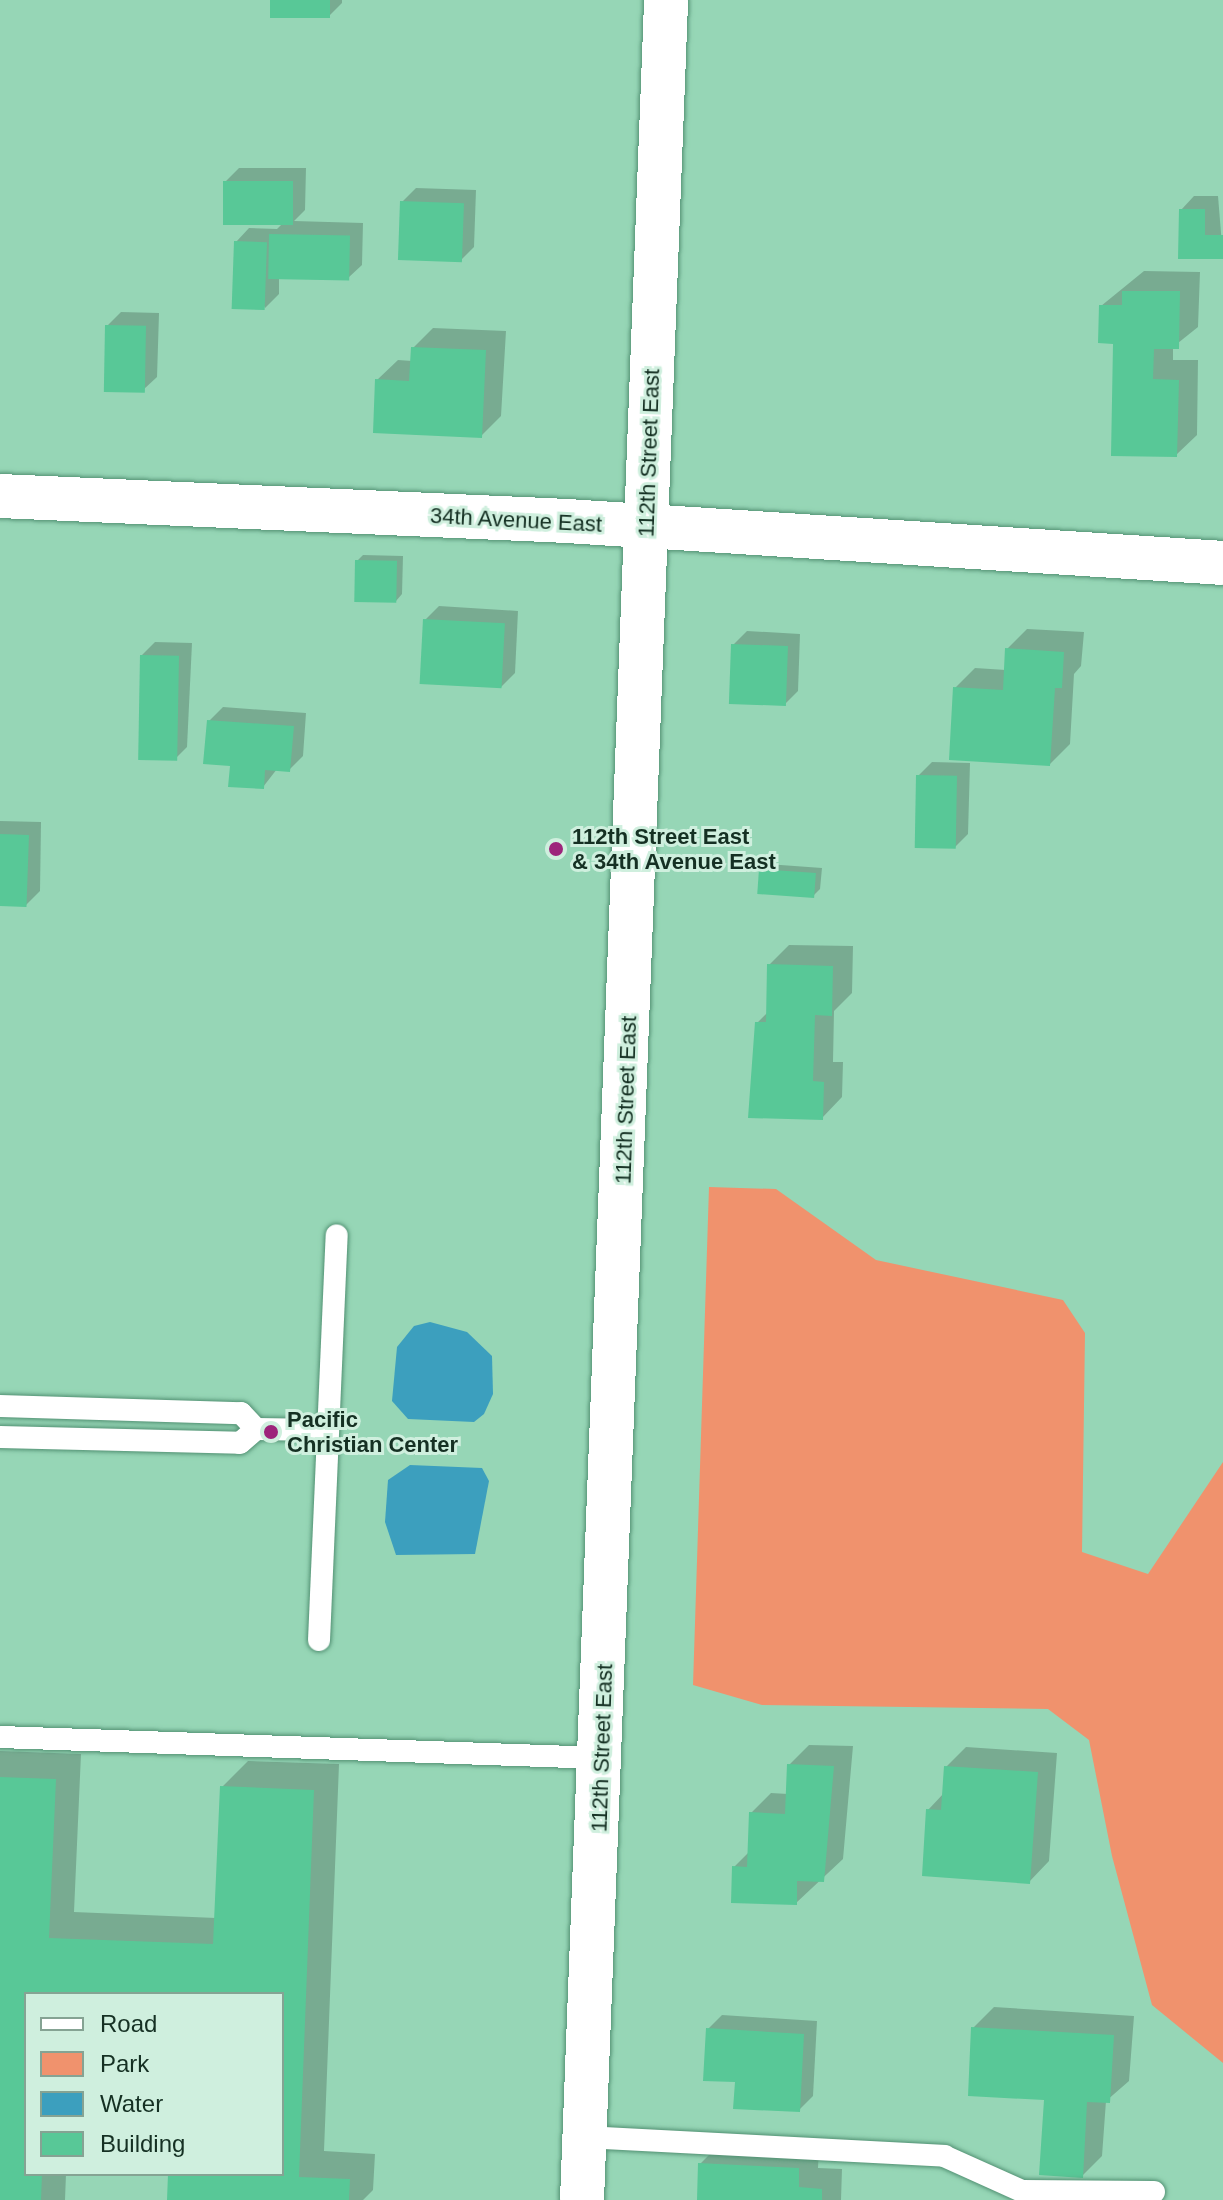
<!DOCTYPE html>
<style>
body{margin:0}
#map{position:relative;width:1223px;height:2200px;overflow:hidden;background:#96d6b6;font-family:Helvetica,sans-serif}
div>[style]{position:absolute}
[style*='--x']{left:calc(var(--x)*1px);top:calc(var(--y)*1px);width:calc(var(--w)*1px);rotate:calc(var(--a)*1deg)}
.green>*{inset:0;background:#f0926d}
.water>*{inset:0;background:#3c9fbe}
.shadow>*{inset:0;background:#0003}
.building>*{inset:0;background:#58c897;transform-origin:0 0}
.roads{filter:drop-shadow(0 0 2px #529173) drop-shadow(0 0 2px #529173)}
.service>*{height:22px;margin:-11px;padding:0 11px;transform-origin:11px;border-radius:11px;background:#fff}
.minor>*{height:44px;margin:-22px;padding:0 22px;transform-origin:22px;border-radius:22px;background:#fff}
.secondary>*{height:44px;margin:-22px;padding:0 22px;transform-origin:22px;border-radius:22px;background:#fff}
.dots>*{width:22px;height:22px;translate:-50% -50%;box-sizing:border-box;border:4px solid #cfefde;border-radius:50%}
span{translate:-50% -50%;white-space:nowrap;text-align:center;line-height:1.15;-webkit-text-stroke:6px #cfefde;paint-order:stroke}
.street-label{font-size:22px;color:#153023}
.poi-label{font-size:22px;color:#153023;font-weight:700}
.left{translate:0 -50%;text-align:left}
.legend{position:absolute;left:24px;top:1992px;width:260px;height:184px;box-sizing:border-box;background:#cfefde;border:2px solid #85a393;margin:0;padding:10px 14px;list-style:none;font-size:24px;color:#153023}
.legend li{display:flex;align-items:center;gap:16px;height:40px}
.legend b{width:40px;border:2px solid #85a393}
</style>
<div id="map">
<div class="green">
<i style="clip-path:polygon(709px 1187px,776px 1189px,876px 1260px,1063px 1300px,1085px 1333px,1082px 1552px,1148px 1574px,1223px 1462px,1223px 2063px,1152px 2005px,1112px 1856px,1089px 1740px,1048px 1709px,762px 1705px,693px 1685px)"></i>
</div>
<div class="water">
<i style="clip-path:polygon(430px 1322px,467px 1332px,492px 1356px,493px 1394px,484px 1414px,474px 1422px,408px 1419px,392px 1401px,397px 1347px,414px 1326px)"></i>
<i style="clip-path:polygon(410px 1465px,482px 1468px,489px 1481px,475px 1554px,396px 1555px,385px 1522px,388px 1480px)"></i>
</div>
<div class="shadow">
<i style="clip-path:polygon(272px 0,342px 0,342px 3px,329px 16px)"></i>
<i style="clip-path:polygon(239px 168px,306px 168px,305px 210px,294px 221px,363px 223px,362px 265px,348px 278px,279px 277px,279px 294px,265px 308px,236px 242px,249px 228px,277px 229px,283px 223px,225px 182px)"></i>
<i style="clip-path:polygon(416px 188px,476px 190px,474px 247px,461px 260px,402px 202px)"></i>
<i style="clip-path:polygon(1194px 196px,1218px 196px,1223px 257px,1181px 210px)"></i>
<i style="clip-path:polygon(1144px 271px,1200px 272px,1198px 327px,1173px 347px,1173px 360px,1198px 360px,1197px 435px,1176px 455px,1101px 306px)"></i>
<i style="clip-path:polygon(121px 312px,159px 313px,157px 377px,143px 390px,107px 326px)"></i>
<i style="clip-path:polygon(433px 328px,506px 331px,501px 416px,481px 436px,377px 380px,398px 360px,412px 361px,413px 348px)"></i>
<i style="clip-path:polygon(363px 555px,403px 556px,402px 594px,396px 601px,357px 561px)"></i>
<i style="clip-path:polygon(439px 606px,518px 611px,515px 673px,501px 687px,425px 620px)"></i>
<i style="clip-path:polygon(1027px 629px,1084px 632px,1081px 666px,1074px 674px,1070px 744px,1050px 764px,955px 688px,975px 668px,1006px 670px,1007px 649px)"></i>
<i style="clip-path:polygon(747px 631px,800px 634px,798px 691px,785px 704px,733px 645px)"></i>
<i style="clip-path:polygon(155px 642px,192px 643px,187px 747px,174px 760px,142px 655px)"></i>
<i style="clip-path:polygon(223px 707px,306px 713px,303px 756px,289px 770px,277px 769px,263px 787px,232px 764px,209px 721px)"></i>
<i style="clip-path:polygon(932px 762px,970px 763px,968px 834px,955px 847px,918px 776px)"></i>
<i style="clip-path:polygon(0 821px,41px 822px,40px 891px,26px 905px,0 904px)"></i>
<i style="clip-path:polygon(767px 864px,822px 868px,820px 889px,814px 895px,760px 870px)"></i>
<i style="clip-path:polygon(789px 945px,853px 946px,852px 993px,834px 1011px,833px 1062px,843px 1062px,842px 1097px,822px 1118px,757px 1023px,768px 1012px,769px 965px)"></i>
<i style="clip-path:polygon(809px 1745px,853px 1746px,843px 1859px,796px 1903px,734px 1867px,749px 1852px,751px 1813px,771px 1793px,788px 1794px,789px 1765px)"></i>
<i style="clip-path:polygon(966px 1747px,1057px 1753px,1049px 1861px,1029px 1882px,928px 1810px,944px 1793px,946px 1767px)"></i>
<i style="clip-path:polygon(0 1751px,81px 1754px,74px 1912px,216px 1918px,222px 1787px,248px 1761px,339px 1764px,324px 2151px,375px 2154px,373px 2190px,363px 2200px,169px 2200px,170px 2175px,155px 2174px,282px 2174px,282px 1994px,26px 1994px,26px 2174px,66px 2174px,65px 2200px,0 2200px)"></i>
<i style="clip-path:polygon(994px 2007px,1134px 2016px,1129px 2081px,1106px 2101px,1102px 2156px,1082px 2176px,1046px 2098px,973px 2028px)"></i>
<i style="clip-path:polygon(722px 2015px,817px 2021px,813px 2096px,799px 2110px,737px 2080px,708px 2029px)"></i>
<i style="clip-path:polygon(720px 2144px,819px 2148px,818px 2168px,842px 2169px,841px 2200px,699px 2200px,700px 2164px)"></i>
</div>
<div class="building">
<i style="left:270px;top:0;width:60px;height:18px"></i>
<i style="left:223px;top:181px;width:70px;height:44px"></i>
<i style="left:400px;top:201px;width:64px;height:59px;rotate:2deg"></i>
<i style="clip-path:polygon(1179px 209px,1205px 209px,1205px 235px,1223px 235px,1223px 259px,1178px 259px)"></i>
<i style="left:269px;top:234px;width:81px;height:45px;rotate:1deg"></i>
<i style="left:234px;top:241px;width:33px;height:68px;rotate:2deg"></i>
<i style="clip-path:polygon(1122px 291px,1180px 291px,1179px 349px,1154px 349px,1153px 379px,1179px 380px,1177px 457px,1111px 456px,1113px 344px,1098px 343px,1099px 305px,1122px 305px)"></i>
<i style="left:105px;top:325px;width:41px;height:67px;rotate:1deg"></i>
<i style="clip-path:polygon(411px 347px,486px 350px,482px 438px,373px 433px,375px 379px,409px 381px)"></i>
<i style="left:355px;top:560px;width:42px;height:42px;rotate:1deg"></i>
<i style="left:423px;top:619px;width:82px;height:65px;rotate:3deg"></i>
<i style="left:731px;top:644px;width:57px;height:60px;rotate:2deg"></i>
<i style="clip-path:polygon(1005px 648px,1064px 652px,1062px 688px,1055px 688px,1050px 766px,949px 760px,953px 687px,1003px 690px)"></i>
<i style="left:140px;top:655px;width:39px;height:105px;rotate:1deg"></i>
<i style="clip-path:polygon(207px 720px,294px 726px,290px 772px,265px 770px,264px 789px,228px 787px,230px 766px,203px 764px)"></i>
<i style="left:916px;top:775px;width:41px;height:73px;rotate:1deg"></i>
<i style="left:0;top:834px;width:29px;height:72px;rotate:2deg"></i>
<i style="left:759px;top:869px;width:57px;height:25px;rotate:4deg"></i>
<i style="clip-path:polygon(767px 964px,833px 966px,832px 1016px,815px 1015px,813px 1081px,824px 1082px,823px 1120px,748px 1118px,755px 1022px,766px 1022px)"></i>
<i style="clip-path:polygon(787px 1764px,834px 1766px,824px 1882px,797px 1881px,797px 1905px,731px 1903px,732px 1866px,747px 1867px,749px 1812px,785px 1814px)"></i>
<i style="clip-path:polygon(944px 1766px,1038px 1772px,1030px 1884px,922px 1876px,926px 1809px,941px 1810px)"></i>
<i style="clip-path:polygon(0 1777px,56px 1779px,49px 1938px,213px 1944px,220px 1786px,314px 1790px,299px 2177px,350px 2179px,349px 2200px,167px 2200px,168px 2174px,282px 2174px,282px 1994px,26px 1994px,26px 2174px,42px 2174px,41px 2200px,0 2200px)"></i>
<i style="clip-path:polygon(971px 2027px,1114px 2035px,1110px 2103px,1087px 2102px,1083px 2178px,1039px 2175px,1044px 2100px,968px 2096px)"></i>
<i style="clip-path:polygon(706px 2028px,804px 2034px,800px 2112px,733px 2109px,735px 2082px,703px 2081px)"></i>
<i style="clip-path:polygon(698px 2163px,799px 2168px,799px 2187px,822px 2189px,822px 2200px,697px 2200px)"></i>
</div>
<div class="roads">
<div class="service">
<i style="--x:0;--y:1406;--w:241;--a:1.7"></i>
<i style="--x:241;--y:1413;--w:22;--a:47"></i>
<i style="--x:0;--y:1437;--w:240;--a:1.4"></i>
<i style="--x:240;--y:1443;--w:21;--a:-41"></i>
<i style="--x:256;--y:1429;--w:69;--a:0.8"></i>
<i style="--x:319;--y:1640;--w:405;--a:-87.5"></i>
<i style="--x:0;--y:1737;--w:602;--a:2"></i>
<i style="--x:586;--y:2137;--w:359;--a:3"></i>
<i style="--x:944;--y:2156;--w:85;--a:24.2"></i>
<i style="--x:1022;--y:2191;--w:132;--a:0.4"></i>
</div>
<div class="minor">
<i style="--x:0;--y:496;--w:568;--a:2.52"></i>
<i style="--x:567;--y:521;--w:657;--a:3.66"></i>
</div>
<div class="secondary">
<i style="--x:582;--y:2200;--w:2202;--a:-87.81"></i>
</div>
</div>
<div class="dots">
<i style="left:556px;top:849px;background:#9d247b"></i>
<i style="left:271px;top:1432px;background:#9d247b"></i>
</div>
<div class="street-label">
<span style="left:649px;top:453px;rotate:-88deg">112th Street East</span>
<span style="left:516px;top:520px;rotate:3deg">34th Avenue East</span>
<span style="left:626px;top:1100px;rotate:-88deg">112th Street East</span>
<span style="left:602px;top:1748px;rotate:-88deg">112th Street East</span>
</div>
<div class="poi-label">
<span class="left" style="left:572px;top:849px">112th Street East<br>&amp; 34th Avenue East</span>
<span class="left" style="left:287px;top:1432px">Pacific<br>Christian Center</span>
</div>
<ul class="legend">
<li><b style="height:10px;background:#fff"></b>Road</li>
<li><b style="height:22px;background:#f0926d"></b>Park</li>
<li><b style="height:22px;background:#3c9fbe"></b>Water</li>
<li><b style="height:22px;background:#58c897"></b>Building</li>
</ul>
</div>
